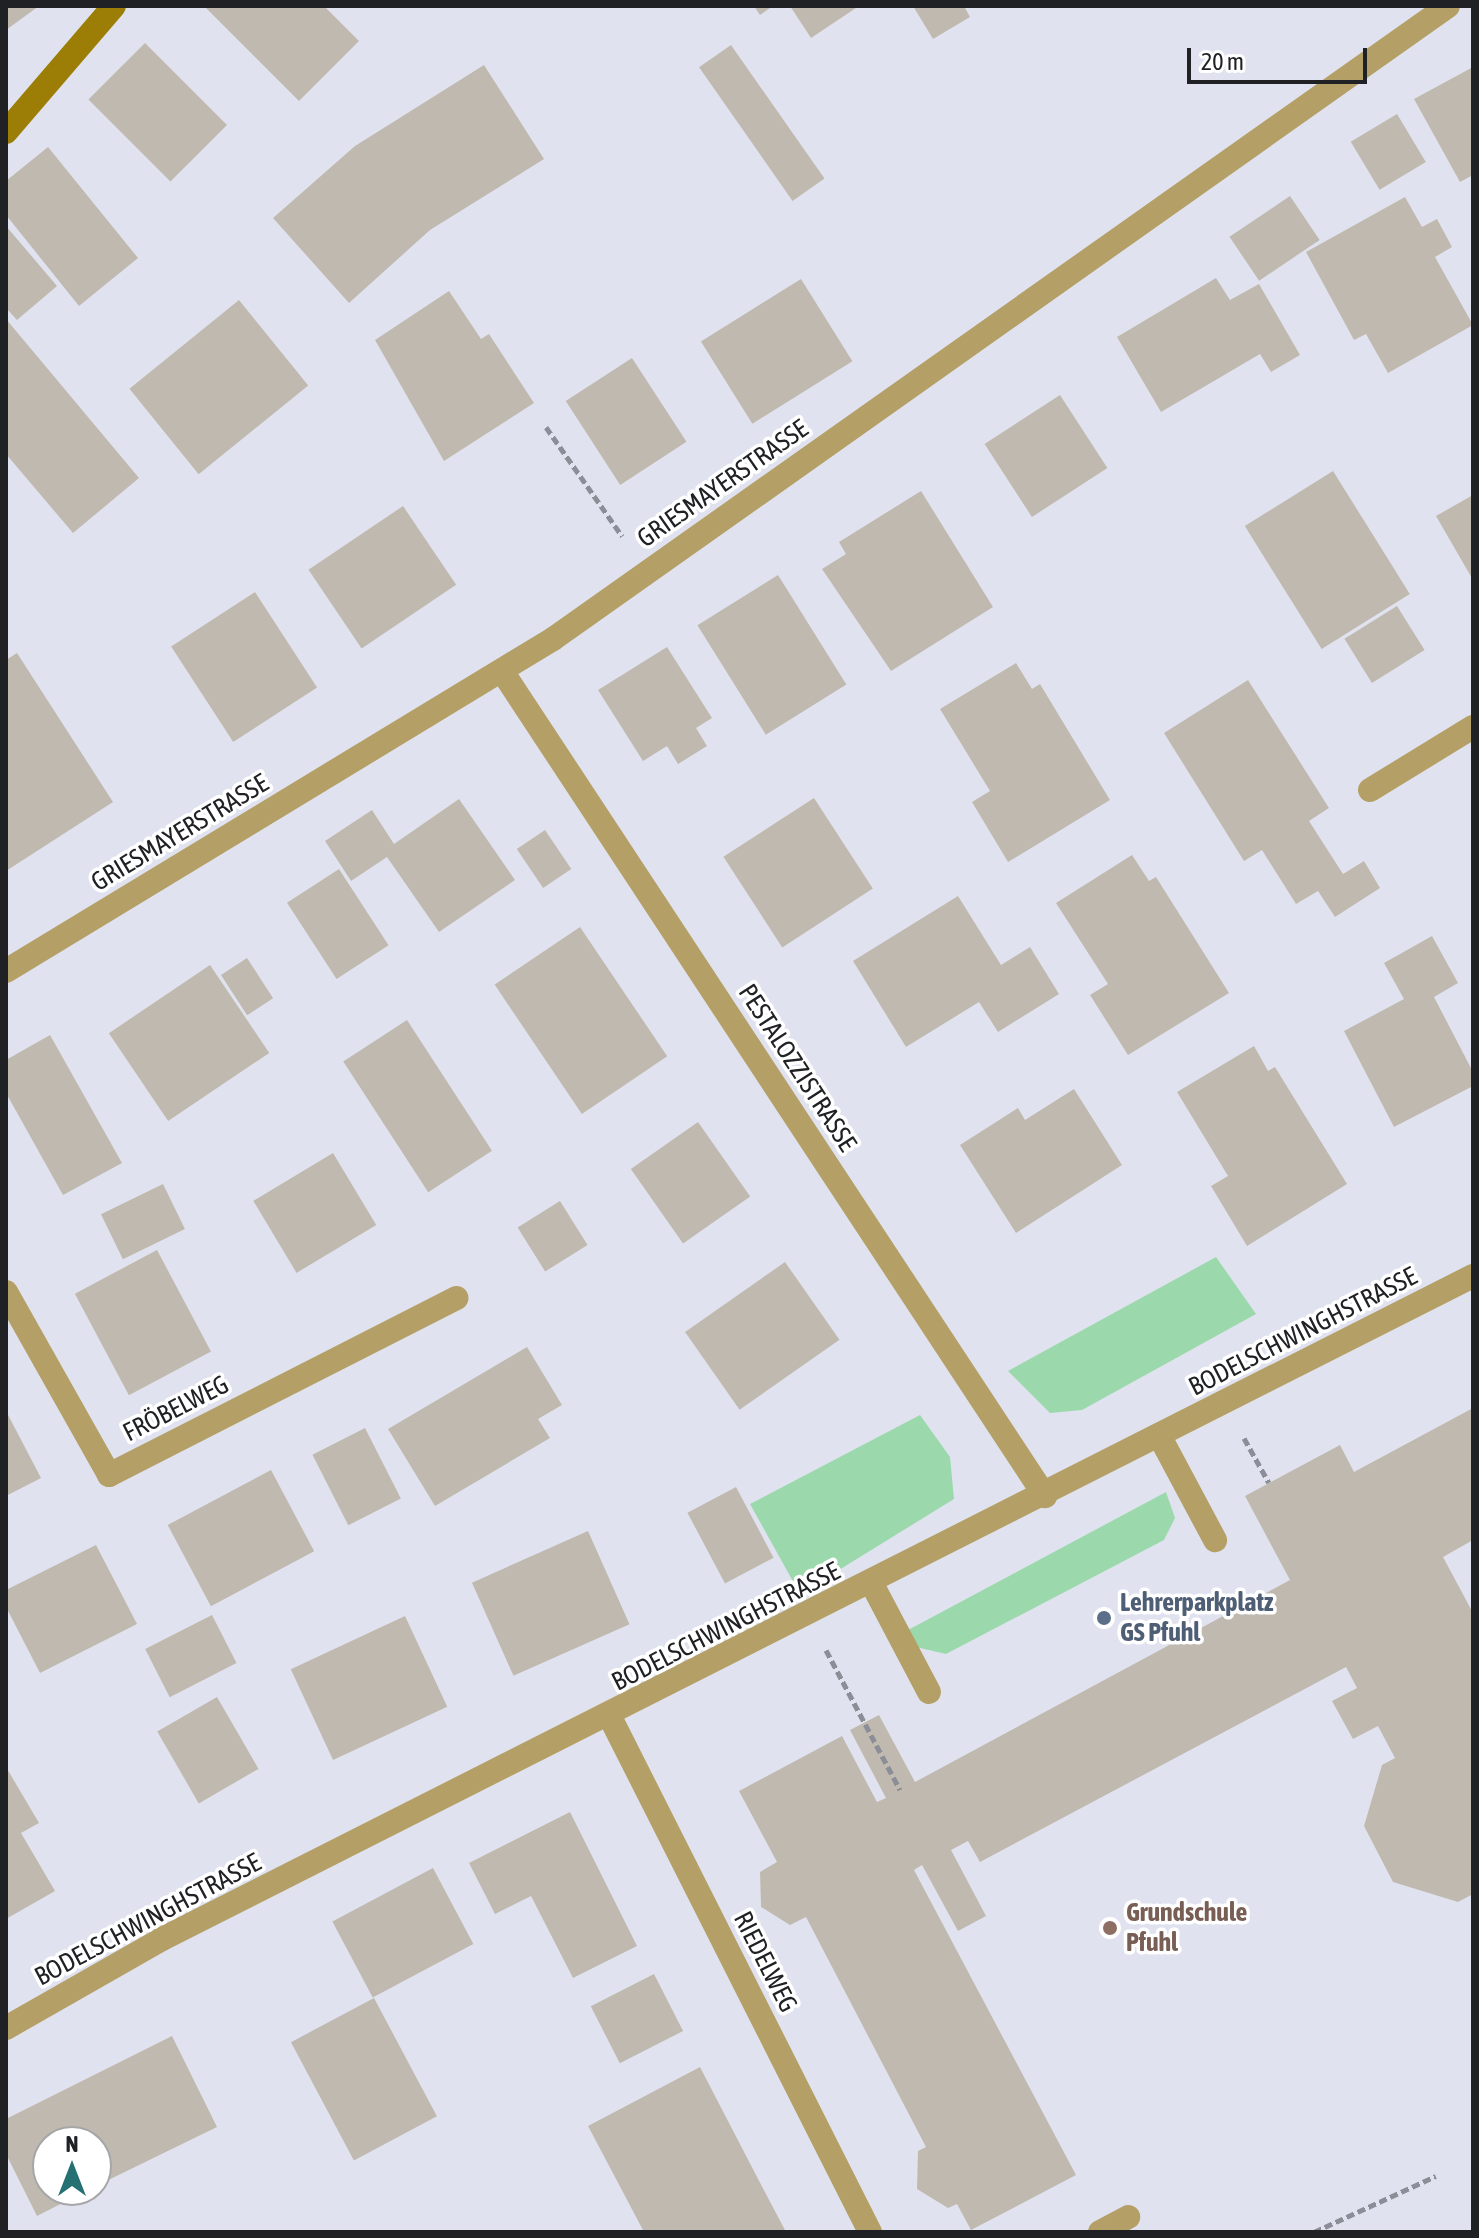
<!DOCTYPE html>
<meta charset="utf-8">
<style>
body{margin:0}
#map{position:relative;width:1479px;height:2238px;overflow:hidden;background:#e0e3ef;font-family:"Asap Condensed",sans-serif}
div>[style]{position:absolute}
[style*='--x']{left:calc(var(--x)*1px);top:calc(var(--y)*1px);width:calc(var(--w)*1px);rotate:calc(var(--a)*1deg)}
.green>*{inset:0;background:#9bd9ac}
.building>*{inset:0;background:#c0b9af;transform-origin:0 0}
.path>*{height:5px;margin-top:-2.5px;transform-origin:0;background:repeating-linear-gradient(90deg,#8b8e96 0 8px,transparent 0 12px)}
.lane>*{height:24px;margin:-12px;padding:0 12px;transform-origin:12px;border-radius:12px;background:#b4a066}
.street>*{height:24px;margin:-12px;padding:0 12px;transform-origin:12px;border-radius:12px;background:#b4a066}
.secondary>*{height:24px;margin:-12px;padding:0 12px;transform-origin:12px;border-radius:12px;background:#9c7e06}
.dots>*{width:22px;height:22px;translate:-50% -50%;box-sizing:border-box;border:4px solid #fff;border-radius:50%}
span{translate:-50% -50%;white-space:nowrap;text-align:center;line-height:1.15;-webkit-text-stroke:7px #fff;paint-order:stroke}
.street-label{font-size:26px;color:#202125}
.service-label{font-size:26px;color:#4e5e75;font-weight:700}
.left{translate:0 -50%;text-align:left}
.education-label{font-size:26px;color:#785e54;font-weight:700}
.frame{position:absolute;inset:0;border:8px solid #202125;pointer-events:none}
.north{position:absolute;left:32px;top:2126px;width:80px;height:80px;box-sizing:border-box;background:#fff;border:2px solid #a6a6a8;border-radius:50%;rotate:0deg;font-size:22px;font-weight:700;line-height:32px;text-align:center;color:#202125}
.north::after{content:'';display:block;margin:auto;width:28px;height:36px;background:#257073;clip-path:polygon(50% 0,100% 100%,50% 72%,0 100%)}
.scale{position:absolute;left:1187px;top:48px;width:180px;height:36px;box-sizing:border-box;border:4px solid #202125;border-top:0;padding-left:10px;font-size:24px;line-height:28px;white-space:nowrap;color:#202125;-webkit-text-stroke:6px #fff;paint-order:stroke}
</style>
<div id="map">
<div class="green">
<i style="clip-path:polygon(1216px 1257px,1256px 1314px,1082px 1410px,1050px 1413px,1008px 1371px)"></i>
<i style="clip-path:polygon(920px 1415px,950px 1457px,954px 1499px,800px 1594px,750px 1504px)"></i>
<i style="clip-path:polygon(1166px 1492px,1175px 1518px,1164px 1540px,946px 1654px,916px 1647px,908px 1630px)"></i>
</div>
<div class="building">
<i style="clip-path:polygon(6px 6px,39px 6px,6px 30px)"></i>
<i style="clip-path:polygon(204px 6px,324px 6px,359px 41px,299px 101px)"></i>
<i style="clip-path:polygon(754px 6px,773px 6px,760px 15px)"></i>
<i style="clip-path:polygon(790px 6px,859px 6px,811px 38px)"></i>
<i style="clip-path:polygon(913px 6px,964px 6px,970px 17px,933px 39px)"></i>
<i style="left:145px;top:43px;width:116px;height:80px;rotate:45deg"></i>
<i style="left:731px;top:45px;width:163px;height:39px;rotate:55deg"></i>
<i style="clip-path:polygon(484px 65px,544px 159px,430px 230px,349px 303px,273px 218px,355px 146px)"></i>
<i style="clip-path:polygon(1473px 67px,1473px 175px,1460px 182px,1414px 99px)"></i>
<i style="left:1397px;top:114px;width:56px;height:54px;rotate:59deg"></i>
<i style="clip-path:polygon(48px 147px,138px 258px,79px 306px,6px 215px,6px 181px)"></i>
<i style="left:1290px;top:196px;width:53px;height:73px;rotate:56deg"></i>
<i style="clip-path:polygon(1405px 197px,1422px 227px,1437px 219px,1452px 247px,1435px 257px,1473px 325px,1388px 373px,1366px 334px,1354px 340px,1306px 252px)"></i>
<i style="clip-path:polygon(6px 226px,57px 286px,17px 320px,6px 308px)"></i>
<i style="clip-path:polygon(1216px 278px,1230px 300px,1259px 284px,1300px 355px,1271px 372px,1260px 354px,1161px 412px,1117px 337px)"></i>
<i style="left:801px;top:279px;width:97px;height:118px;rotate:58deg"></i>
<i style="clip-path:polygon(449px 291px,481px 339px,489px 334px,534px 403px,444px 461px,375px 340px)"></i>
<i style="left:239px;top:300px;width:110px;height:141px;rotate:51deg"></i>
<i style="clip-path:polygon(6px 319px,139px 478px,73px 533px,6px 454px)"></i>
<i style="left:632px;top:358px;width:100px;height:79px;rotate:57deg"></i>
<i style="left:1060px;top:395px;width:87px;height:90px;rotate:57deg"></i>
<i style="left:1333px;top:471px;width:145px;height:104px;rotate:58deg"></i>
<i style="clip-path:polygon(921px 491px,993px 607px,891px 671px,822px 569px,846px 554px,839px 542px)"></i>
<i style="clip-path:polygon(1473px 495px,1473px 580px,1436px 516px)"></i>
<i style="left:403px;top:506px;width:95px;height:114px;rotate:56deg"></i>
<i style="left:778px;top:575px;width:129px;height:95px;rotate:58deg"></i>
<i style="left:255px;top:592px;width:114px;height:100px;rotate:57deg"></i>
<i style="left:1397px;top:606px;width:52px;height:62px;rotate:58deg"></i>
<i style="clip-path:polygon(667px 647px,712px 718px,696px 728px,707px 746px,678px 764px,667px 746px,643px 761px,598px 690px)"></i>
<i style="clip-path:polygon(17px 653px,113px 802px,6px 871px,6px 660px)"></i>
<i style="clip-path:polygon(1016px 663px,1032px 689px,1040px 684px,1110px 800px,1008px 862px,972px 802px,990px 791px,940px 709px)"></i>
<i style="clip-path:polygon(1248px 680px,1329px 808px,1309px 821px,1343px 874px,1364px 861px,1380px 888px,1335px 917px,1318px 891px,1296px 904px,1262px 850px,1244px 861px,1164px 733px)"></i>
<i style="left:814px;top:798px;width:108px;height:108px;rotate:57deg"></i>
<i style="clip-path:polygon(459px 799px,515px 880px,439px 932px,387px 857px,351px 881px,325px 841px,372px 810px,394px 844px)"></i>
<i style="left:545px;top:830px;width:47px;height:34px;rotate:56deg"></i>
<i style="clip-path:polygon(1132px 855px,1149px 881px,1156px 877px,1229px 993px,1128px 1055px,1090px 995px,1108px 984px,1056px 903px)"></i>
<i style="left:339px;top:869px;width:91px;height:62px;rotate:57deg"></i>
<i style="clip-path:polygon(958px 896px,1001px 965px,1030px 947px,1059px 994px,998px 1032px,979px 1002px,906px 1047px,853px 961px)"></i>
<i style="left:580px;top:927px;width:156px;height:103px;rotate:56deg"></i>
<i style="clip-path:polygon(1432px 936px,1458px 983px,1434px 997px,1473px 1072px,1473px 1086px,1394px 1127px,1344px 1031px,1404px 999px,1384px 963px)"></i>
<i style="left:247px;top:958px;width:48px;height:31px;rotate:57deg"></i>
<i style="left:210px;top:965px;width:106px;height:122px;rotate:56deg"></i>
<i style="left:407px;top:1020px;width:156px;height:76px;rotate:57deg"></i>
<i style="clip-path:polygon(50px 1035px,122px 1163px,63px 1195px,6px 1093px,6px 1060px)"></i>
<i style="clip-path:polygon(1254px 1046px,1268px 1071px,1275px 1067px,1347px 1184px,1247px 1246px,1211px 1186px,1228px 1176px,1177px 1092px)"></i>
<i style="clip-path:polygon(1074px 1089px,1122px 1165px,1016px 1233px,960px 1145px,1018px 1108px,1025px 1120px)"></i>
<i style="left:698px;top:1122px;width:91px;height:82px;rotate:55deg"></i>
<i style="left:333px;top:1153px;width:84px;height:93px;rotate:59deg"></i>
<i style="left:163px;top:1184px;width:50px;height:69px;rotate:64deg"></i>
<i style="left:560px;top:1201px;width:52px;height:50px;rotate:58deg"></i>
<i style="left:157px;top:1250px;width:115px;height:93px;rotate:62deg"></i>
<i style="left:785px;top:1262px;width:95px;height:122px;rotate:55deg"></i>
<i style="clip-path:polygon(527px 1347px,562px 1405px,538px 1419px,550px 1438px,435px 1506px,388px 1429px)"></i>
<i style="clip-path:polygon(1473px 1408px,1473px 1540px,1443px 1557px,1473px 1613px,1473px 1894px,1458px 1902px,1393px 1882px,1364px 1826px,1382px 1765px,1395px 1758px,1378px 1726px,1353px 1739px,1332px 1701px,1357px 1688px,1346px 1667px,980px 1862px,968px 1841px,951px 1850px,986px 1916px,958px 1931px,922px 1865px,914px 1870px,1076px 2175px,971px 2230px,957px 2204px,948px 2208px,917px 2189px,918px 2151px,926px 2147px,806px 1917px,790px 1925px,761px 1907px,760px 1872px,777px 1862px,739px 1791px,842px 1736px,877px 1802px,886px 1798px,850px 1730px,879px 1715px,915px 1782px,1290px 1580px,1245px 1496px,1340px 1445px,1354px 1472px)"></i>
<i style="clip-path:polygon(6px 1411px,41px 1478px,6px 1496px)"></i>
<i style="left:365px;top:1428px;width:79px;height:59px;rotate:63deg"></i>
<i style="left:271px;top:1470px;width:92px;height:117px;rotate:62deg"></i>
<i style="left:736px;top:1487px;width:80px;height:55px;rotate:62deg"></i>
<i style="left:588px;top:1531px;width:102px;height:127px;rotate:66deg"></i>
<i style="clip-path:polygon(96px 1545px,137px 1624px,40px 1673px,6px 1607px,6px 1590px)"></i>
<i style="left:212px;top:1615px;width:54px;height:75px;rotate:63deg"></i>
<i style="left:405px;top:1616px;width:100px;height:126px;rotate:65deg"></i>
<i style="left:217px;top:1697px;width:83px;height:69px;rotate:60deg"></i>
<i style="clip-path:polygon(6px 1767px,39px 1823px,21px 1833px,55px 1891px,6px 1919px)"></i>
<i style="clip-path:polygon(570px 1812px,637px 1946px,573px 1978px,531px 1896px,495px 1914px,469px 1863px)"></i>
<i style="left:433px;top:1868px;width:86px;height:114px;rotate:62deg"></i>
<i style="left:654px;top:1974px;width:64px;height:71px;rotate:63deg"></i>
<i style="left:374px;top:1998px;width:134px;height:94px;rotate:62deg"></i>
<i style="clip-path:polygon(172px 2036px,217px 2127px,96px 2186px,96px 2142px,48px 2142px,48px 2190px,88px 2190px,37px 2216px,6px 2154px,6px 2119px)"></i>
<i style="clip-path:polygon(700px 2067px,756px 2175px,786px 2232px,644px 2232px,588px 2126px)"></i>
</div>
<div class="path">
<i style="--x:546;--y:427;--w:133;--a:55.1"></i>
<i style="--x:1244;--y:1438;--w:51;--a:60.9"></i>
<i style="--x:826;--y:1650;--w:158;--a:62.1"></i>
<i style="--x:1314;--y:2232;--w:134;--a:-24.7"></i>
</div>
<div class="lane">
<i style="--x:1160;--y:1437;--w:117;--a:61.9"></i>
<i style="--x:872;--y:1584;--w:122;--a:62.2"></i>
<i style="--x:1100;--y:2232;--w:32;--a:-28"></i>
</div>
<div class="street">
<i style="--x:502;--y:671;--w:988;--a:56.65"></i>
<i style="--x:1370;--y:790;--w:121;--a:-31.5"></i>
<i style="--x:6;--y:971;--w:640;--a:-31.26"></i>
<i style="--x:553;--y:639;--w:1096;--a:-35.27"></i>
<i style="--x:6;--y:1292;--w:210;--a:60.6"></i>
<i style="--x:109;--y:1475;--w:390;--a:-27"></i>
<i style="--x:610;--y:1717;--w:577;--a:63.21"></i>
<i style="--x:6;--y:2028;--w:180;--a:-29.7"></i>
<i style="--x:162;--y:1939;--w:1469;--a:-26.83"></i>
</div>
<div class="secondary">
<i style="--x:6;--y:132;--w:166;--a:-49.4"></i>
</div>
<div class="dots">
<i style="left:1104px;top:1618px;background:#5c6f8a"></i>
<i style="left:1110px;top:1928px;background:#8d6e63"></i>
</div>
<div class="street-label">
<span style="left:723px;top:484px;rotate:-35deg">GRIESMAYERSTRASSE</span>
<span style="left:180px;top:833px;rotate:-31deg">GRIESMAYERSTRASSE</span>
<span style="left:797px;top:1068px;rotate:57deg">PESTALOZZISTRASSE</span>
<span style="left:1303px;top:1332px;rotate:-27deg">BODELSCHWINGHSTRASSE</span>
<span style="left:176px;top:1409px;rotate:-27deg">FRÖBELWEG</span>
<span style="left:726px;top:1627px;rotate:-27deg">BODELSCHWINGHSTRASSE</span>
<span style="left:148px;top:1920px;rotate:-28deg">BODELSCHWINGHSTRASSE</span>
<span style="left:765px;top:1962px;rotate:63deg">RIEDELWEG</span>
</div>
<div class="service-label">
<span class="left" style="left:1120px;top:1618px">Lehrerparkplatz<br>GS Pfuhl</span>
</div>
<div class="education-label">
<span class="left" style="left:1126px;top:1928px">Grundschule<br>Pfuhl</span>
</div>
<div class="frame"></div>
<div class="north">N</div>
<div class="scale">20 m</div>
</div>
